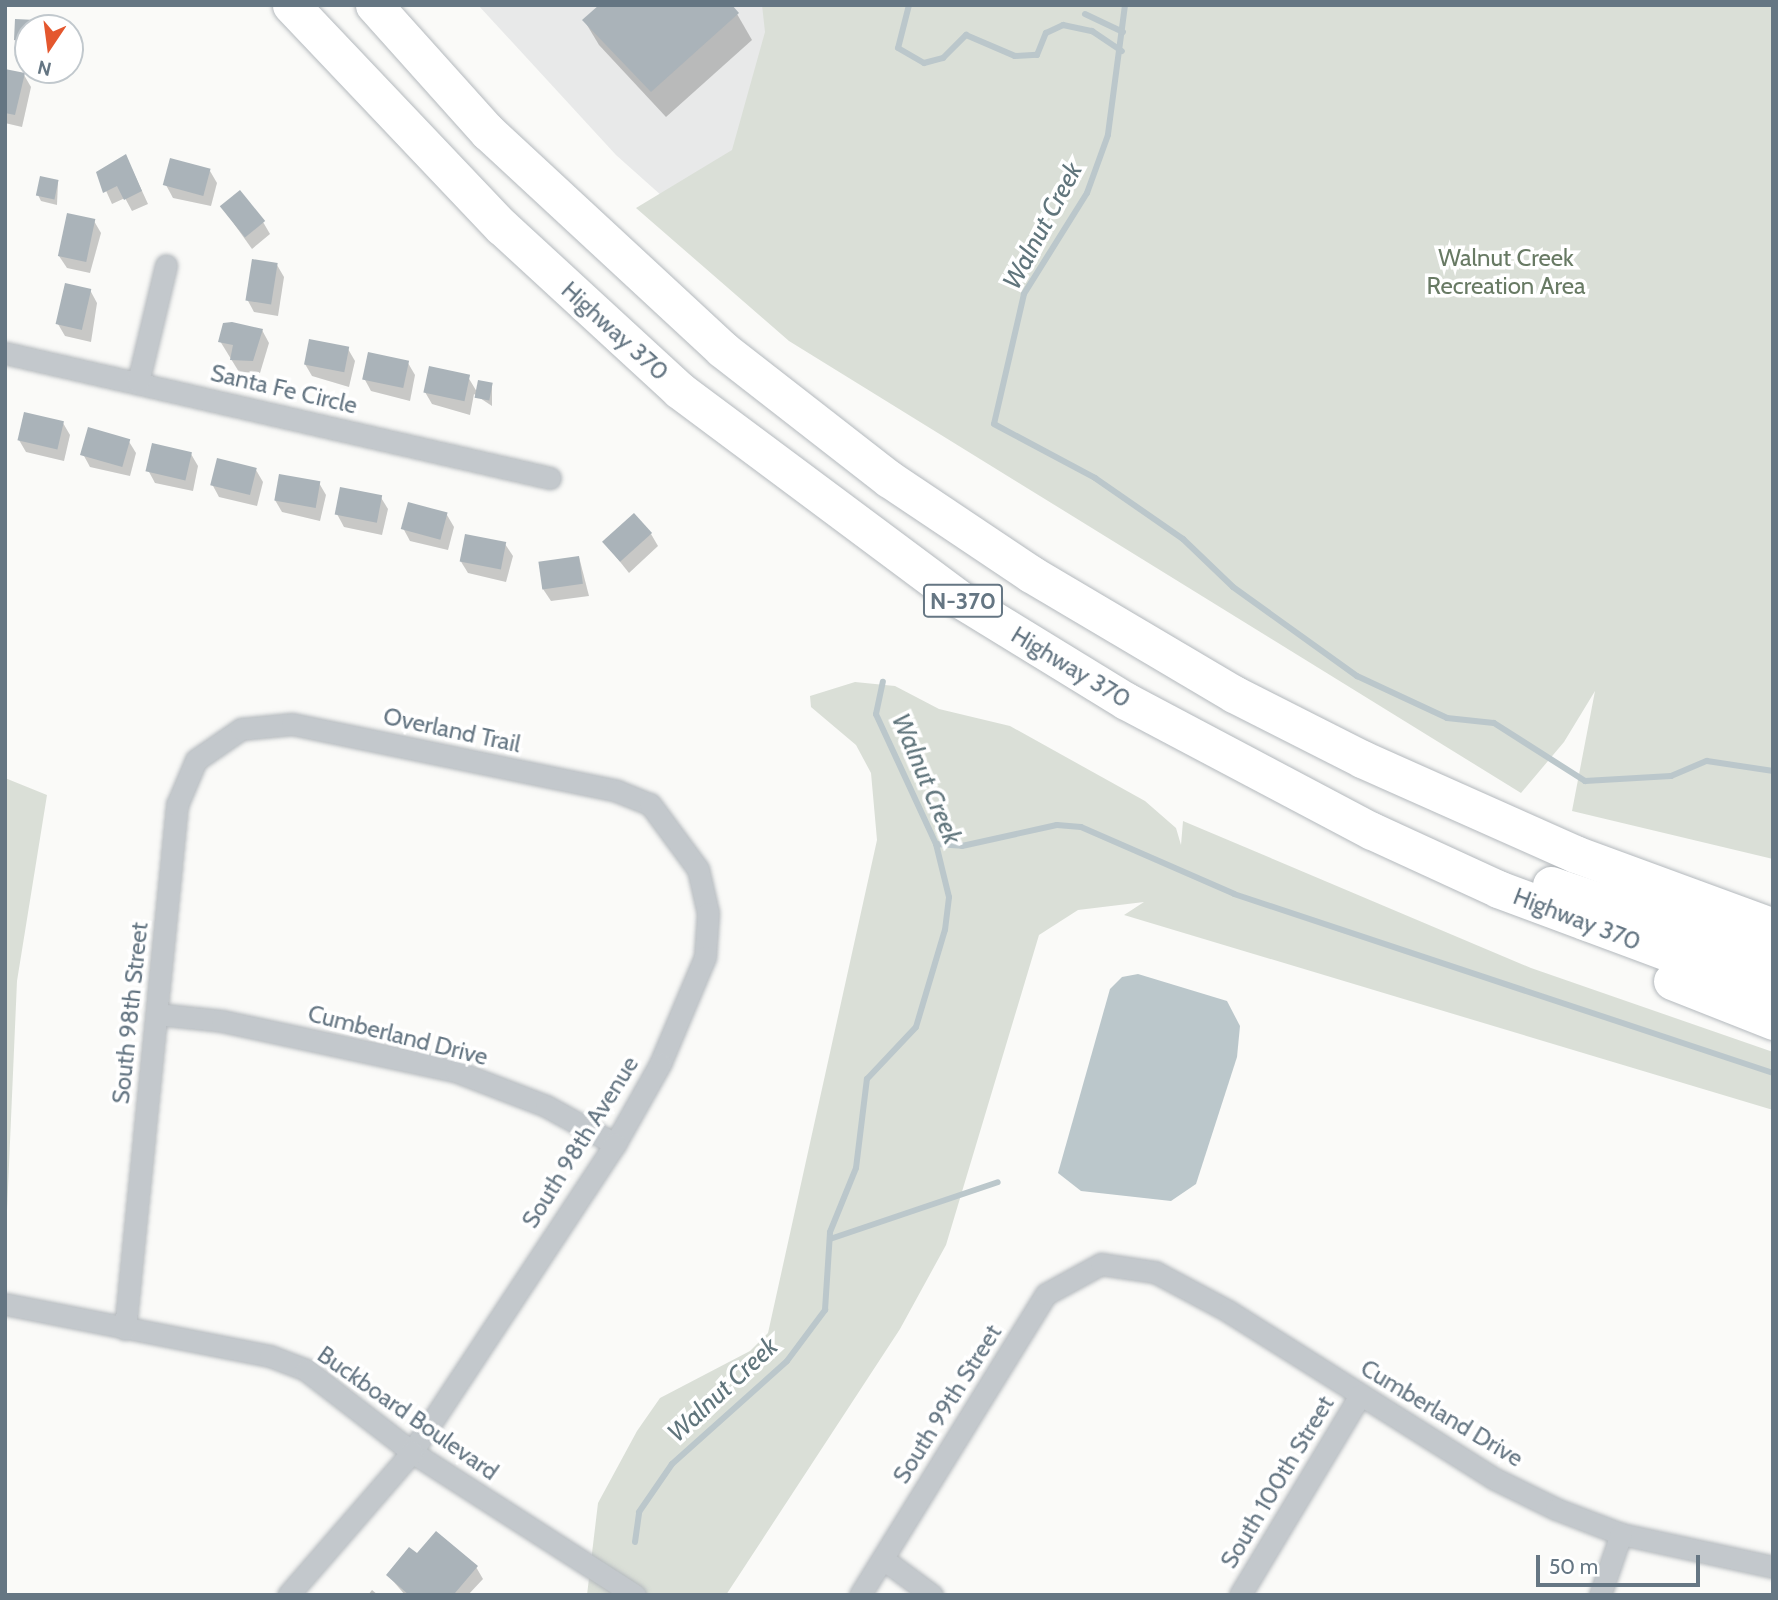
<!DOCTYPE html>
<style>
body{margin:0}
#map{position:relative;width:1778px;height:1600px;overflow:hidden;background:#fafaf8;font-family:Cabin,sans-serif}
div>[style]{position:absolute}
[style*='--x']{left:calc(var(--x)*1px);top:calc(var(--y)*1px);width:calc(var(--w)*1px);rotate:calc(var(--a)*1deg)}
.built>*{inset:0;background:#e8e9e9}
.green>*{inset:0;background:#dadfd7}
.water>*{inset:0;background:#bbc7cb}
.shadow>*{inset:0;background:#0003}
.stream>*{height:6px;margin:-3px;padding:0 3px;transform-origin:3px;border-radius:3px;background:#bbc7cb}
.building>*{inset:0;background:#aab3b9;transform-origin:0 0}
.roads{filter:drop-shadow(0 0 2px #b4b9bd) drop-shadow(0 0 2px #b4b9bd)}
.street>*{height:21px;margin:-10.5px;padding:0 10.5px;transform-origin:10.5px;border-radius:10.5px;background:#c3c8cc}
.highway>*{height:37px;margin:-18.5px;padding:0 18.5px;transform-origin:18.5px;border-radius:18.5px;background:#fff}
span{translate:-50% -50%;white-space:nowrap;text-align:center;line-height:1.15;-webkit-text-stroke:7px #fff;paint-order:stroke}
.shield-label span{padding:2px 5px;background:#fff;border:2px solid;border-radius:5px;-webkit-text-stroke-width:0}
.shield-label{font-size:23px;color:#657683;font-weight:700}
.park-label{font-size:24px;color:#687a64}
.street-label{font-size:24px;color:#657683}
.water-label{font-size:26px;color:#60757c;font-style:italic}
.frame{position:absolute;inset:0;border:7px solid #657683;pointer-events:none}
.north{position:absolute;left:14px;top:14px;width:70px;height:70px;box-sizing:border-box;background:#fff;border:2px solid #c1c8cd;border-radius:50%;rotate:193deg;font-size:19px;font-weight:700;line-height:28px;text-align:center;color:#657683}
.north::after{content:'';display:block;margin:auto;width:24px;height:32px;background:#e4572e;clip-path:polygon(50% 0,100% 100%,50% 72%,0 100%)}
.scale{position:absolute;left:1536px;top:1555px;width:164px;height:32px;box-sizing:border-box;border:4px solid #657683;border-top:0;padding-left:9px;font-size:21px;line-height:24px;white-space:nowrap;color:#657683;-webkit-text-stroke:5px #fff;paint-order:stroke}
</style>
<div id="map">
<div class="built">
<i style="clip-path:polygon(478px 5px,788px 5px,755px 279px,616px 155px)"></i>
</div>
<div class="green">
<i style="clip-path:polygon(762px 5px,1773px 5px,1773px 859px,1572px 811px,1595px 691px,1564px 742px,1521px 793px,789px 341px,636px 208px,732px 150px,765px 32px)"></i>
<i style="clip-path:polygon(855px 682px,895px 686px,939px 709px,1010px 726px,1145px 801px,1176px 828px,1181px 845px,1183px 821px,1531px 968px,1773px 1052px,1773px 1110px,1124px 915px,1144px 902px,1078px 910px,1039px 935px,946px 1245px,900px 1329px,726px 1595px,587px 1595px,598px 1503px,637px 1431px,660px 1398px,750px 1351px,768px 1333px,877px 840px,871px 773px,856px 745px,811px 707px,810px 696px)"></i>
<i style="clip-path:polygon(5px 778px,47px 795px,17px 981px,5px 1257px)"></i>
</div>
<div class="water">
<i style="clip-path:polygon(1138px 974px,1227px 1001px,1240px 1026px,1237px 1057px,1196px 1184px,1171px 1201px,1081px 1191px,1058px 1173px,1110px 989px,1122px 977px)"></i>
</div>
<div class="shadow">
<i style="clip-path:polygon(737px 14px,752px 40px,666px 117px,599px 45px,584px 20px)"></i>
<i style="clip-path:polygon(17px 21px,55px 23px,59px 28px,28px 28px,28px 53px,16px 40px)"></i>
<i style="clip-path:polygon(5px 71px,24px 75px,31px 87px,22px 127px,5px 123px)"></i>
<i style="clip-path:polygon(132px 169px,148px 204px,132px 211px,125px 198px,112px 204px,98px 173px)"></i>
<i style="clip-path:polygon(210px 171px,217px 183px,211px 206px,173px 198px,166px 185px)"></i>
<i style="clip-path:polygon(58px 182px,57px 205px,41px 201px,38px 195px)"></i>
<i style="clip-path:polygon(222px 207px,263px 222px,270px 234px,252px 249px)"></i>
<i style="clip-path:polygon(94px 221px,101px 233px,90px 273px,67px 268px,59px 256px)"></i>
<i style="clip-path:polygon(277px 265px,284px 277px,278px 316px,254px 312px,247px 299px)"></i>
<i style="clip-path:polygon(90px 290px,97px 303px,91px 342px,65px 336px,58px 324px)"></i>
<i style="clip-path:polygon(262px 330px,269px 343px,260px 373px,239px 372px,220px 341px)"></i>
<i style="clip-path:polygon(348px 349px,355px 361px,349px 387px,312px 376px,305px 364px)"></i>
<i style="clip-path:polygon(408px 363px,415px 375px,410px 401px,371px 391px,364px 378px)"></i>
<i style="clip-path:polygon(468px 377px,477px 392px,492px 384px,492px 406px,474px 394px,470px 415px,432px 404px,425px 392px)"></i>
<i style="clip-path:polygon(63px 423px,70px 435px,64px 461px,26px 452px,19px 440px)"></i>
<i style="clip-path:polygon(128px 440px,136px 453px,130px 476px,90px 467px,83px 454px)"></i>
<i style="clip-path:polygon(191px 454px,198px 466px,193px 491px,155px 483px,148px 470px)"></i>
<i style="clip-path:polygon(256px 470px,263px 482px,257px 506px,219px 497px,212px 484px)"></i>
<i style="clip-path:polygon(319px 483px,326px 495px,320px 521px,282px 512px,275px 500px)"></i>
<i style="clip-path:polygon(380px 496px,388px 509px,382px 535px,344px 527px,337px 514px)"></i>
<i style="clip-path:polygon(447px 515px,454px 527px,448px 550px,410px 541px,403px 528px)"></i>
<i style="clip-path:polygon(651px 534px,658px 546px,629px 573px,605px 543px)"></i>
<i style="clip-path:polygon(505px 544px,513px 556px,506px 582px,468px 573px,460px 560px)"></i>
<i style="clip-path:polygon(579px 557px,589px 596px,551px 601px,543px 589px)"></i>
<i style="clip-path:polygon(417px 1556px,476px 1567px,483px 1579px,468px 1595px,405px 1595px,388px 1575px)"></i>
<i style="clip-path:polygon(372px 1590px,378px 1595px,368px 1595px)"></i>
</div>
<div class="stream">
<i style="--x:909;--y:5;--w:44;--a:104.3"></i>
<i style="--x:898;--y:48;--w:30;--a:30"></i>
<i style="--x:924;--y:63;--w:20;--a:-15"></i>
<i style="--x:943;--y:58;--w:33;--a:-45"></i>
<i style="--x:966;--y:35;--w:53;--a:23.2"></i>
<i style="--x:1015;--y:56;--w:22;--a:-3"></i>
<i style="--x:1037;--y:55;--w:24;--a:-68"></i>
<i style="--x:1046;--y:33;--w:19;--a:-25"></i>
<i style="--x:1063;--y:25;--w:30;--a:12"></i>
<i style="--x:1092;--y:31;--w:36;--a:34"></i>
<i style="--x:1125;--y:5;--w:131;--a:97.5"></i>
<i style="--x:1108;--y:135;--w:62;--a:109.9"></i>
<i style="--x:1087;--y:193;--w:119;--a:122"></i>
<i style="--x:1024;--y:294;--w:133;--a:103"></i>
<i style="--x:994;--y:424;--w:115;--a:28.1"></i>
<i style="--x:1095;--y:478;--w:107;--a:34.7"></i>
<i style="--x:1183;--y:539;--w:69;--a:43.8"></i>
<i style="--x:1233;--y:587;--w:153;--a:35.7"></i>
<i style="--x:1357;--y:676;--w:99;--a:25"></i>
<i style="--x:1447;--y:718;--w:47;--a:6.1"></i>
<i style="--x:1494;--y:723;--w:108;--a:32.5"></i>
<i style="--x:1585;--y:781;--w:86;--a:-3.3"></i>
<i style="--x:1671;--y:776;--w:39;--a:-23"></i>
<i style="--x:1707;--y:761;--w:67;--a:8.6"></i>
<i style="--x:1085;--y:14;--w:42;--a:25.3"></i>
<i style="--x:936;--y:844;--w:26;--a:4"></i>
<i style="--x:962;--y:846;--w:97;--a:-12.5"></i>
<i style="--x:1057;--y:825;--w:24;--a:5"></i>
<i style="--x:1081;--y:827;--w:167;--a:23.6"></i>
<i style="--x:1234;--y:894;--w:568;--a:18.37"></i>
<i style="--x:830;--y:1239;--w:177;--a:-18.7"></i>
<i style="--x:635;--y:1542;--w:30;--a:-82"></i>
<i style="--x:639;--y:1512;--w:58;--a:-55.5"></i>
<i style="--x:672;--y:1464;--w:154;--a:-41.8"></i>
<i style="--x:787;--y:1361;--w:64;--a:-53.3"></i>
<i style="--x:825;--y:1310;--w:78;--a:-86.3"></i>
<i style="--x:830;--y:1232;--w:69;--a:-67.9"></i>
<i style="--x:856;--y:1168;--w:90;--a:-83"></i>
<i style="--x:867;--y:1079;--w:71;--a:-46.7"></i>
<i style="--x:916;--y:1027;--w:101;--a:-73.4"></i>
<i style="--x:945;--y:930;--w:33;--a:-83"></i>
<i style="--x:949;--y:897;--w:55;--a:-103.8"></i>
<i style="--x:936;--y:844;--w:143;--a:-114.8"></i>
<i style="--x:876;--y:714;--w:33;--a:-78"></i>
</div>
<div class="building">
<i style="clip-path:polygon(599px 5px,732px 5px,739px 13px,651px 92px,582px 20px)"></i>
<i style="clip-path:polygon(15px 19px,57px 21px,56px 28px,28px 28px,24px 43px,14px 40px)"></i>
<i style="clip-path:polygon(5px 69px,25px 73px,15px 115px,5px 113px)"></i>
<i style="clip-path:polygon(126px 154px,142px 191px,124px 200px,117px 186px,103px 193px,96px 172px)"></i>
<i style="left:170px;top:158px;width:42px;height:28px;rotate:15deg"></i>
<i style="left:40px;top:176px;width:19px;height:20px;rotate:12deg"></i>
<i style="left:240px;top:190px;width:40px;height:26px;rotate:51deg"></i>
<i style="left:67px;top:213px;width:29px;height:44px;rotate:12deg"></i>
<i style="left:252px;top:259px;width:26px;height:42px;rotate:9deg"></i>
<i style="left:65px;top:283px;width:27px;height:42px;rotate:13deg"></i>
<i style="clip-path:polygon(232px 322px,263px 329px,253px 361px,230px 360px,233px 345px,218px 342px,223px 323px)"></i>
<i style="left:309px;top:339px;width:41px;height:26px;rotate:11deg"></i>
<i style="left:368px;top:352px;width:42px;height:28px;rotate:12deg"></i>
<i style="left:429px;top:366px;width:42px;height:27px;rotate:12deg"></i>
<i style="left:478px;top:380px;width:15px;height:18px;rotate:11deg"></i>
<i style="left:24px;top:412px;width:41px;height:29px;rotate:13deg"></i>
<i style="left:88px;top:427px;width:44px;height:29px;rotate:16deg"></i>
<i style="left:152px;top:443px;width:41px;height:29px;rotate:13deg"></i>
<i style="left:217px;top:458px;width:41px;height:28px;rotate:14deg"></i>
<i style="left:279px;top:474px;width:42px;height:27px;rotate:10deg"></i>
<i style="left:340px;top:487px;width:43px;height:28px;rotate:11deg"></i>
<i style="left:408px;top:502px;width:41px;height:28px;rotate:15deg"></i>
<i style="left:634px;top:513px;width:27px;height:43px;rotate:48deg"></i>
<i style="left:465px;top:534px;width:42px;height:28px;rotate:11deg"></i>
<i style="left:579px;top:556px;width:28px;height:41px;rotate:82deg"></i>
<i style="clip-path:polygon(436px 1531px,478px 1566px,455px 1593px,409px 1595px,386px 1575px,409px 1547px,417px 1553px)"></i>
</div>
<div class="roads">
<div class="street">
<i style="--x:5;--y:353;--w:559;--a:12.92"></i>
<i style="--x:138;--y:382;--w:120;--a:-76.5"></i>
<i style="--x:157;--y:1014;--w:65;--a:6.1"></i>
<i style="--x:222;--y:1021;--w:238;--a:12.1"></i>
<i style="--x:455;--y:1071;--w:97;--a:21"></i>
<i style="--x:546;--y:1106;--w:79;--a:28.8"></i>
<i style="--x:5;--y:1304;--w:270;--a:11.1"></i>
<i style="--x:270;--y:1356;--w:39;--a:21"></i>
<i style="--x:306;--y:1370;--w:134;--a:37.7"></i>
<i style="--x:412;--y:1452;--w:265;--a:32.7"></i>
<i style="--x:125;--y:1329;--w:527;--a:-84.33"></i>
<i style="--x:177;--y:805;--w:49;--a:-67.1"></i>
<i style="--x:196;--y:760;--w:55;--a:-34.6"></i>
<i style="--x:241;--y:729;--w:51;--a:-5.6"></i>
<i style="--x:292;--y:724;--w:332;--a:11.6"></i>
<i style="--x:617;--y:791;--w:35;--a:22"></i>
<i style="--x:650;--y:804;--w:81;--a:53.6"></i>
<i style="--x:698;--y:869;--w:45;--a:77.2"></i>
<i style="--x:708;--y:913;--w:44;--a:93.9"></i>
<i style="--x:705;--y:957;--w:116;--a:112.8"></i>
<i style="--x:660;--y:1064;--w:92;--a:119.4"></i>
<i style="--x:615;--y:1144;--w:369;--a:123.4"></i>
<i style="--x:412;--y:1452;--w:189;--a:130.9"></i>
<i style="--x:883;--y:1559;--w:61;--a:36.3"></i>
<i style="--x:860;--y:1595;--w:354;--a:-58.3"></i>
<i style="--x:1046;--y:1294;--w:63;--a:-28.6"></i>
<i style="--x:1101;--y:1264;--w:55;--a:8.4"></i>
<i style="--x:1155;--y:1272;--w:83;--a:28.1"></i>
<i style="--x:1228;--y:1311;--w:315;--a:32.2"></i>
<i style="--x:1495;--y:1479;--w:68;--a:26.2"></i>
<i style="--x:1556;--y:1509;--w:70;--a:21"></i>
<i style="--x:1621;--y:1534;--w:156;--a:12.2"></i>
<i style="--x:1240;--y:1595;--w:233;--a:-59"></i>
<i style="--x:1600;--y:1595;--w:65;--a:-71"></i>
</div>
<div class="highway">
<i style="--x:291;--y:5;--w:306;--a:46.5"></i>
<i style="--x:502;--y:227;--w:241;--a:42.6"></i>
<i style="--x:679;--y:390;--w:352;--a:36.7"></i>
<i style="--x:961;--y:600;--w:193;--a:31.5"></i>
<i style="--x:1126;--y:701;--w:278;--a:27.9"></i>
<i style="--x:1372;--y:831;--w:139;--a:24.7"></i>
<i style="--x:1498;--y:889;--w:293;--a:20.4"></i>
<i style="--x:374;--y:5;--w:171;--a:48.1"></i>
<i style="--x:488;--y:132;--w:319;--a:42.8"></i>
<i style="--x:722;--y:349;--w:212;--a:37.9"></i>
<i style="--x:889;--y:479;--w:171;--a:33.8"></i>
<i style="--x:1031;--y:574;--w:236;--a:30.6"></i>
<i style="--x:1234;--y:694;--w:144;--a:26.9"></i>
<i style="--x:1362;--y:759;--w:233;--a:24"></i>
<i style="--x:1575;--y:854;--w:211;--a:20.2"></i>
<i style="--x:1551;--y:885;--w:234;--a:18.7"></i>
<i style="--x:1672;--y:981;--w:109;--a:21.6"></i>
</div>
</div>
<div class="shield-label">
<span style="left:963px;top:601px">N-370</span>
</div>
<div class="park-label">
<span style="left:1506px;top:272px">Walnut Creek<br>Recreation Area</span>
</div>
<div class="street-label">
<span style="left:615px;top:331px;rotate:42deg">Highway 370</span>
<span style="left:284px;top:389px;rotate:13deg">Santa Fe Circle</span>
<span style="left:1071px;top:667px;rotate:31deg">Highway 370</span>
<span style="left:452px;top:730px;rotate:12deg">Overland Trail</span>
<span style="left:1577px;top:919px;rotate:21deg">Highway 370</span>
<span style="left:130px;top:1013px;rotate:-84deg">South 98th Street</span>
<span style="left:398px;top:1035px;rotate:14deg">Cumberland Drive</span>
<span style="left:580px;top:1142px;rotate:-58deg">South 98th Avenue</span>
<span style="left:947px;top:1404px;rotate:-58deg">South 99th Street</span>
<span style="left:408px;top:1413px;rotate:35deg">Buckboard Boulevard</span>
<span style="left:1442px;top:1413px;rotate:31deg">Cumberland Drive</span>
<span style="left:1277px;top:1482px;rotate:-59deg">South 100th Street</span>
</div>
<div class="water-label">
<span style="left:1043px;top:226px;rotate:-62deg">Walnut Creek</span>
<span style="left:926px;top:779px;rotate:67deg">Walnut Creek</span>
<span style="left:723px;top:1390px;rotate:-43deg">Walnut Creek</span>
</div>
<div class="frame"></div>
<div class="north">N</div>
<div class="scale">50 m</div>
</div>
